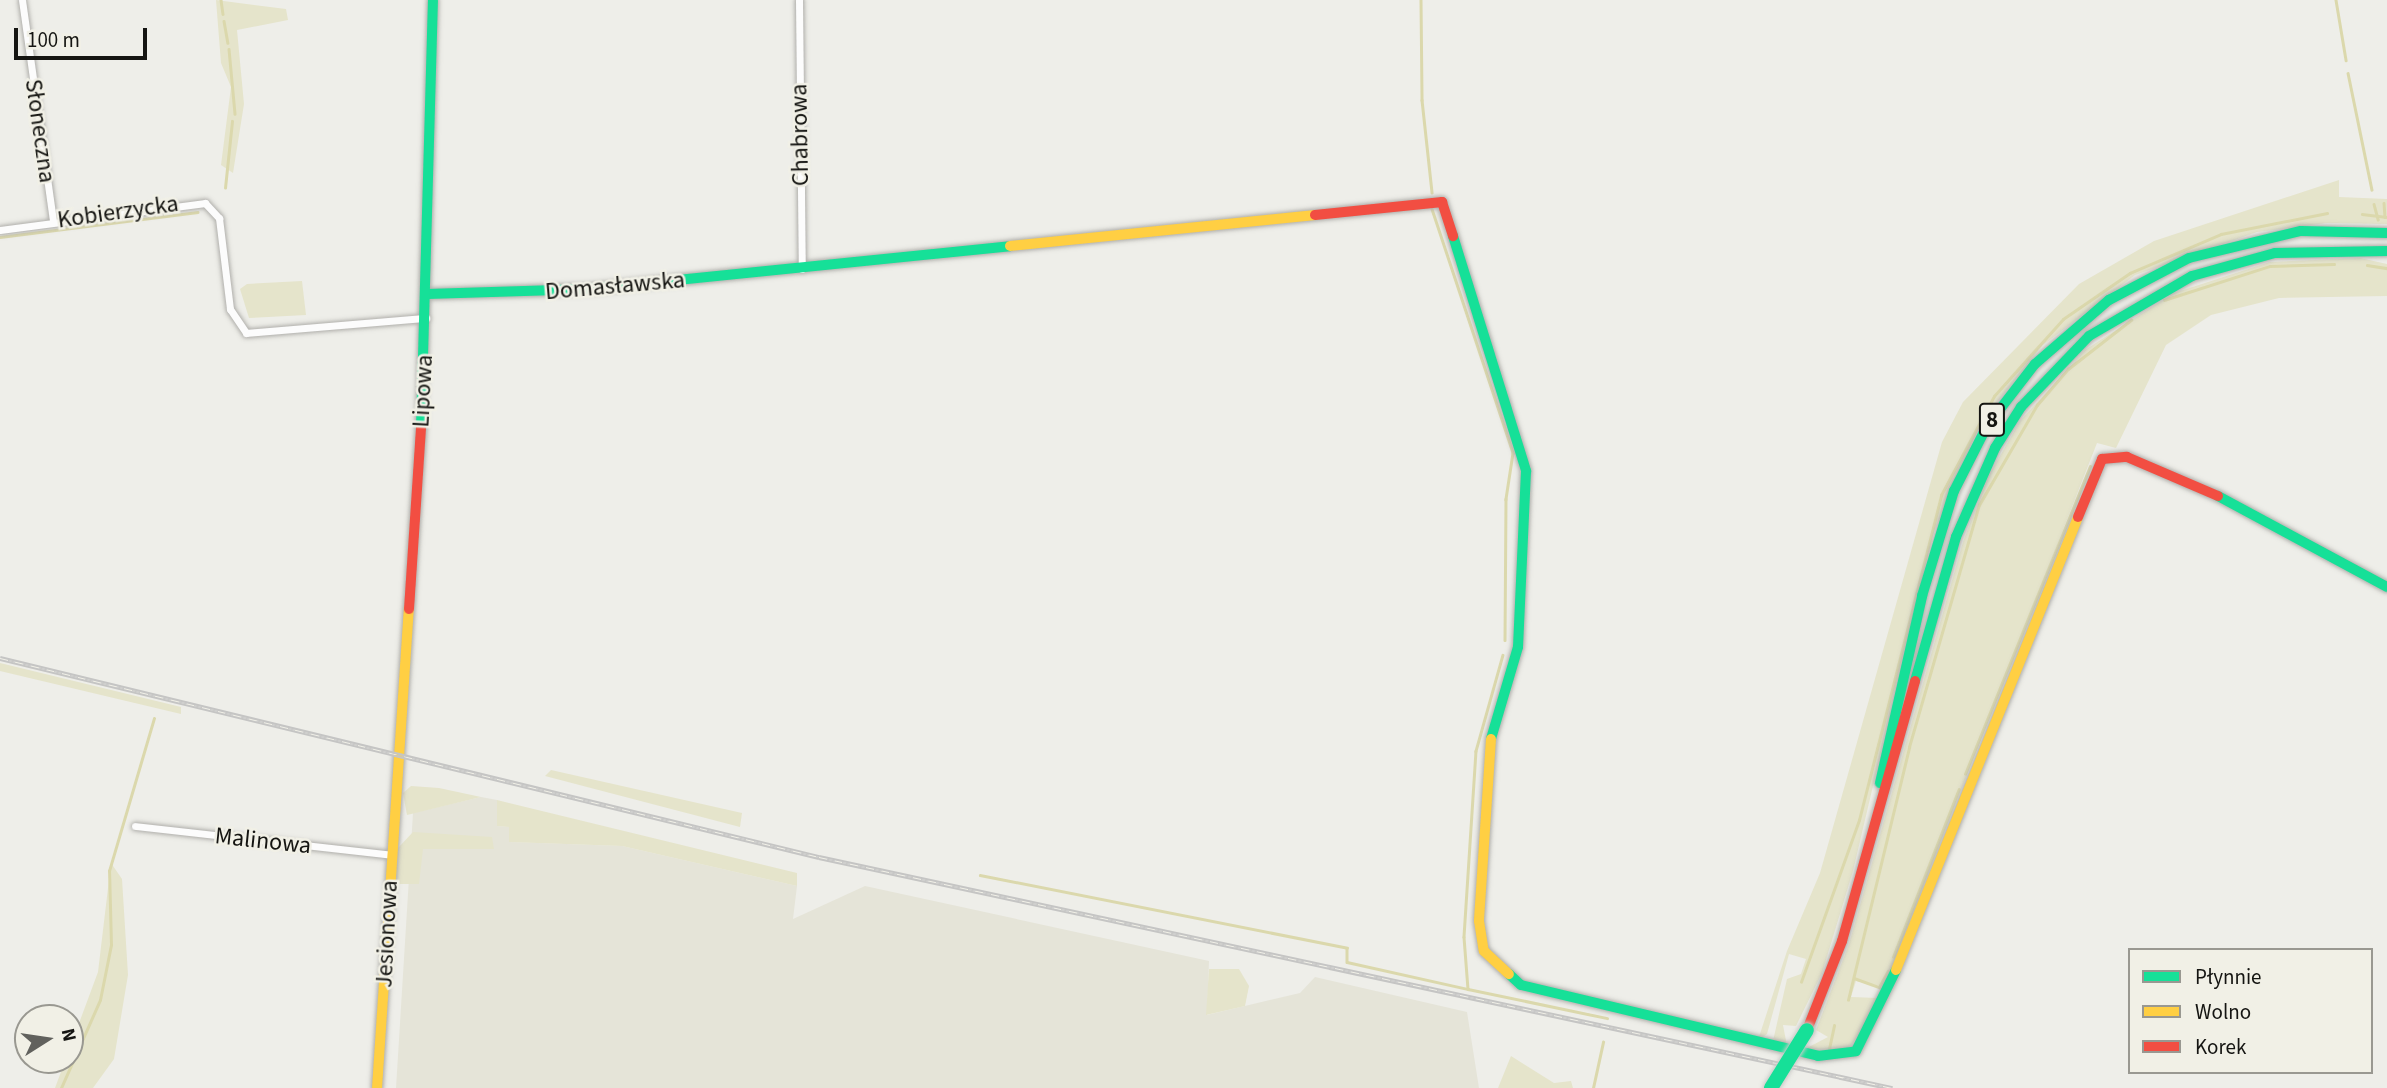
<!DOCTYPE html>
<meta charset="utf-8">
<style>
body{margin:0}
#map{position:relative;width:2387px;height:1088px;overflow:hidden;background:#eeeee9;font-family:"Source Sans 3",sans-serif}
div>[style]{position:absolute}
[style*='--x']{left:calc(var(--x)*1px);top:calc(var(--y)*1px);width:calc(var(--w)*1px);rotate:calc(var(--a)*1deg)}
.built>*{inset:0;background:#e5e4d8}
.green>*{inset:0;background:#e5e4cb}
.stream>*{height:2.5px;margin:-1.25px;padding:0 1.25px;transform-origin:1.25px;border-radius:1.25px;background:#dbd8ac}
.roads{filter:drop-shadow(0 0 2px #b0afab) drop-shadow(0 0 2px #b0afab)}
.street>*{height:7px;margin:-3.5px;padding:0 3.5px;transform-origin:3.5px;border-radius:3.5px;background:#fcfcfc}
.fast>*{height:10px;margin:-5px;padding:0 5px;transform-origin:5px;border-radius:5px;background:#16e098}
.slow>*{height:10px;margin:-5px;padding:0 5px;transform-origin:5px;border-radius:5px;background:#ffcf43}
.jam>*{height:10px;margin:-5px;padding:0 5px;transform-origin:5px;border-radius:5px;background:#f24e42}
.rail>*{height:5px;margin-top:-2.5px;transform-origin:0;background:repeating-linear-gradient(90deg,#f1f0e6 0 8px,#c5c5c4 0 16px);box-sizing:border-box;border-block:2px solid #c5c5c4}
.bridges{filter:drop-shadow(0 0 2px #cacac8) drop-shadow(0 0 2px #cacac8)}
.fast-bridge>*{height:14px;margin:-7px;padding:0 7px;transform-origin:7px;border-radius:7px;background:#16e098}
span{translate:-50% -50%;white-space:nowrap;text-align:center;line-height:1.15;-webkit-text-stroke:5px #f1f0e6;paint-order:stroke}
.shield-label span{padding:2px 5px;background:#f1f0e6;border:2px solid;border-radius:5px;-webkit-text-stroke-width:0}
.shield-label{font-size:23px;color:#151512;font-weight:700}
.street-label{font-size:24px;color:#151512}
.legend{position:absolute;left:2128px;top:948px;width:245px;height:126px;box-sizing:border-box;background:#f1f0e6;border:2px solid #999891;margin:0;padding:9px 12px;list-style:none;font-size:21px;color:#151512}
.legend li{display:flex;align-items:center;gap:14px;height:35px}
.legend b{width:35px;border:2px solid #999891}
.north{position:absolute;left:14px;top:1004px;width:70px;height:70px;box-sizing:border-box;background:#f1f0e6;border:2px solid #999891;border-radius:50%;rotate:78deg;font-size:19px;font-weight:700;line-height:28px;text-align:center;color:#151512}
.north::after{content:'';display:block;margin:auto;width:24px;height:32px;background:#61615d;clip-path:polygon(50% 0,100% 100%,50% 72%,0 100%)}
.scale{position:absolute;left:14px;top:28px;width:133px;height:32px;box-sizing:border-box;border:4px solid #151512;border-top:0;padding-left:9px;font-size:21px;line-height:24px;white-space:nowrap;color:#151512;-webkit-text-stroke:5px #f1f0e6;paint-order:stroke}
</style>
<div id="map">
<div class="built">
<i style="clip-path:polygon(481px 797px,497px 800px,497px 826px,510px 827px,510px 842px,622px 846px,797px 886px,793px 919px,865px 886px,1209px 961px,1207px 1015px,1300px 993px,1315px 977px,1467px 1012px,1479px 1088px,396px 1088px,413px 813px)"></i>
</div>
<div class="green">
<i style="clip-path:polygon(216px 0,286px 9px,288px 20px,237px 30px,244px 104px,233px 173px,221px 165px,231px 87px,221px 63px)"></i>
<i style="clip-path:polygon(2339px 180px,2339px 197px,2387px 199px,2387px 224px,2327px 223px,2257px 232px,2135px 275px,2043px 345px,1981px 422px,1931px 539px,1853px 871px,1822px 973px,1796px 1026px,1783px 1025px,1787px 1046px,1773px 1041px,1787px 979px,1801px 974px,1806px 959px,1789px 954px,1767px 1034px,1758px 1040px,1787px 951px,1820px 873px,1942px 442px,1963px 402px,2079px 284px,2154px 241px)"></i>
<i style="clip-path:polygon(2360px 258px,2387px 264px,2387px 296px,2279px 298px,2211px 315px,2166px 345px,2116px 448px,2097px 443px,1884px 987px,1856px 981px,1851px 997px,1878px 998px,1868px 1024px,1847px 1050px,1805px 1049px,1828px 1037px,1816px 1030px,1849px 944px,1963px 542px,1988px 477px,2020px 421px,2085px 350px,2174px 293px,2270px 262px)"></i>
<i style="clip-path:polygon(302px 281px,306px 315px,249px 318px,240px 289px,247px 284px)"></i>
<i style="clip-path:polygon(0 663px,181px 707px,181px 714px,0 671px)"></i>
<i style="clip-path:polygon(551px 770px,742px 813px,740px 827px,545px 776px)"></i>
<i style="clip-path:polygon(411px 786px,439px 788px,481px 797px,407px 815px,403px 793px)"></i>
<i style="clip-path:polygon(497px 800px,797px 873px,797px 886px,622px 846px,509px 842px,509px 827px,497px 826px)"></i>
<i style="clip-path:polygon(413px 832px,492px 837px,494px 849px,423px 849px,419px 884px,396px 884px,398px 848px)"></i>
<i style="clip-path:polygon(111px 863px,122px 879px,128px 975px,114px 1059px,93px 1088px,55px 1088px,98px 972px)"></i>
<i style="clip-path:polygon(1209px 969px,1239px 969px,1249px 986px,1245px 1006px,1206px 1015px)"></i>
<i style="clip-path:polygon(1511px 1056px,1554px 1083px,1571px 1081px,1573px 1088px,1498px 1088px)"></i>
</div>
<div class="stream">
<i style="--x:221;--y:0;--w:14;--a:82"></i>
<i style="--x:1421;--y:0;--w:100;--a:89.4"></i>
<i style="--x:1422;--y:100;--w:93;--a:83.8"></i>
<i style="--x:2336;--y:0;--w:61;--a:80.5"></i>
<i style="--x:224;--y:21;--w:22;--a:80"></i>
<i style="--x:229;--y:49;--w:65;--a:84.7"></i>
<i style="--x:2348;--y:73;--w:119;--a:78.4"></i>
<i style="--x:225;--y:188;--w:67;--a:-84"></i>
<i style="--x:2384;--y:203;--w:14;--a:86"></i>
<i style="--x:2374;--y:204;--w:16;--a:75"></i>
<i style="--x:1432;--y:209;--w:257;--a:71.6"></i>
<i style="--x:1513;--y:453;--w:47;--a:98.7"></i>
<i style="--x:1506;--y:499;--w:141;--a:90.4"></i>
<i style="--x:2362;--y:214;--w:25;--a:7"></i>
<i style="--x:0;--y:237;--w:199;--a:-7.2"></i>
<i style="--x:2367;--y:265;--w:20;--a:9"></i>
<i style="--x:2164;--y:300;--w:111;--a:-17.8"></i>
<i style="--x:2270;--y:266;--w:64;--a:-1.8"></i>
<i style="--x:1503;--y:655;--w:100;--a:105.7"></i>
<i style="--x:1476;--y:751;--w:186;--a:93.7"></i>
<i style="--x:1464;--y:937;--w:52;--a:85.6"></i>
<i style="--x:1468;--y:989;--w:142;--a:11.8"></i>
<i style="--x:1965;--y:774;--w:332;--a:-67.9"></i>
<i style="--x:980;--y:875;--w:374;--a:11.2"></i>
<i style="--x:1347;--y:948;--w:14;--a:90"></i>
<i style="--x:1347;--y:962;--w:124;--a:12.6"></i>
<i style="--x:1893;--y:957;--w:180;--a:-68.6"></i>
<i style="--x:1854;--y:978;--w:27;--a:20"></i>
<i style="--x:1879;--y:987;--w:18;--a:-61"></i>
<i style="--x:1801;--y:982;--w:172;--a:-70.3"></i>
<i style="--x:1859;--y:820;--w:335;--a:-75.8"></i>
<i style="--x:1941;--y:495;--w:112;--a:-61.8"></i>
<i style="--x:1994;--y:396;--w:103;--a:-48.1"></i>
<i style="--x:2063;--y:319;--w:81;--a:-34.5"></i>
<i style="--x:2130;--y:273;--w:99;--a:-23.2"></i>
<i style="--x:2221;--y:234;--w:108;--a:-11.2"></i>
<i style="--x:1848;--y:1000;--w:260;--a:-76.4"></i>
<i style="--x:1909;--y:747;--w:252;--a:-73.9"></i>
<i style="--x:1979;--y:505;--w:116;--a:-59.9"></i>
<i style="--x:2037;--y:405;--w:48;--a:-49.3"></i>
<i style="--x:2068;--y:369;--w:80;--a:-37.9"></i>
<i style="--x:1829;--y:1049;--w:24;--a:-78"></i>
<i style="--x:61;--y:1088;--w:96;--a:-66.1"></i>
<i style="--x:100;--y:1000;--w:56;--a:-78.7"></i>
<i style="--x:111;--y:945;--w:74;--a:-91.5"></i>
<i style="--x:109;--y:871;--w:159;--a:-73.6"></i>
<i style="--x:1593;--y:1088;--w:47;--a:-77.7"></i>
</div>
<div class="roads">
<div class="street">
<i style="--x:22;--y:0;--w:223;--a:82"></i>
<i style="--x:799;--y:0;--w:269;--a:89.4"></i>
<i style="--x:0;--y:230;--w:207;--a:-7.5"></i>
<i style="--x:205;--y:203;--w:21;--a:47"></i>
<i style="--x:219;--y:218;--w:92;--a:83.1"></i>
<i style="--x:230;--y:309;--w:29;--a:56"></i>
<i style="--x:246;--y:333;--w:181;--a:-4.8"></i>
<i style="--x:135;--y:826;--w:259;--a:6.4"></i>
</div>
<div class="fast">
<i style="--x:1453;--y:236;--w:246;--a:72.7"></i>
<i style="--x:1526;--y:471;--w:176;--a:92.6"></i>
<i style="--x:1518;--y:647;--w:96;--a:106.4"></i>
<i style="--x:427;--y:294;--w:162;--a:-1.8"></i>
<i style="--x:589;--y:289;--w:423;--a:-5.8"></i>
<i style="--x:421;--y:428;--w:428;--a:-88.4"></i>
<i style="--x:2218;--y:496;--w:192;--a:28.3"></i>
<i style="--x:1915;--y:681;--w:150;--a:-74.1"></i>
<i style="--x:1956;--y:537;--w:97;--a:-66.3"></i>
<i style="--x:1995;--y:448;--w:49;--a:-57.6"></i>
<i style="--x:2021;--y:407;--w:98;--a:-46.2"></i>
<i style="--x:2089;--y:336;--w:119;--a:-30.2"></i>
<i style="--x:2192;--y:276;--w:86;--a:-15.5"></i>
<i style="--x:2275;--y:253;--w:112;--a:-1"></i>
<i style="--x:1880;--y:783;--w:192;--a:-77.3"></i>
<i style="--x:1922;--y:596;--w:110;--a:-73.1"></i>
<i style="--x:1954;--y:491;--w:73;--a:-63.1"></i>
<i style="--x:1987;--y:426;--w:78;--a:-52.3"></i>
<i style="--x:2035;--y:364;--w:98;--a:-40.9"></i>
<i style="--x:2109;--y:300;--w:90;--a:-27.7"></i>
<i style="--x:2189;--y:258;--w:115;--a:-13.6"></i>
<i style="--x:2301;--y:231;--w:86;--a:1.3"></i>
<i style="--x:1509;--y:974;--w:16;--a:43"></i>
<i style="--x:1521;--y:985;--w:305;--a:13.4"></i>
<i style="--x:1818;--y:1056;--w:38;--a:-7"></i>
<i style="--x:1856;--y:1051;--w:90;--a:-63.7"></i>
</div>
<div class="slow">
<i style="--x:1010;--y:246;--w:307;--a:-5.8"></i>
<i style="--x:1491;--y:739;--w:182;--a:93.8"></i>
<i style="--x:1479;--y:921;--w:30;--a:81"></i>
<i style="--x:1484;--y:951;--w:34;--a:43"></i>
<i style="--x:1896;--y:970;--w:488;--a:-68.1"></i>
<i style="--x:377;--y:1088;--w:480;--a:-86.2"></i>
</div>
<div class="jam">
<i style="--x:1315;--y:215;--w:128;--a:-5.8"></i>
<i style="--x:1442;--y:202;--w:36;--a:72"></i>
<i style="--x:2078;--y:517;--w:63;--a:-67.5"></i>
<i style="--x:2102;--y:459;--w:25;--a:-5"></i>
<i style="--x:2127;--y:457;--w:99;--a:23.2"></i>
<i style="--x:409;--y:609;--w:181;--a:-86.2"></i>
<i style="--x:1807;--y:1030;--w:96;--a:-68.5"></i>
<i style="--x:1842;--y:941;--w:270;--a:-74.3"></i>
</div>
</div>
<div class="rail">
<i style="--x:0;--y:658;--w:843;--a:13.66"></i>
<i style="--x:819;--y:857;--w:1098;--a:12.15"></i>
</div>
<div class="bridges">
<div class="fast-bridge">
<i style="--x:1771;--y:1088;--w:68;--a:-58.2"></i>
</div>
</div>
<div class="shield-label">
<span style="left:1992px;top:420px">8</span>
</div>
<div class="street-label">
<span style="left:40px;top:131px;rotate:82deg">Słoneczna</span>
<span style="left:800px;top:135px;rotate:-91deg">Chabrowa</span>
<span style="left:118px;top:212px;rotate:-8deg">Kobierzycka</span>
<span style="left:615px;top:286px;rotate:-5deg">Domasławska</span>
<span style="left:423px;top:391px;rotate:-87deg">Lipowa</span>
<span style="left:263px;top:841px;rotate:6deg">Malinowa</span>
<span style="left:387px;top:934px;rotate:-87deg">Jesionowa</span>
</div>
<ul class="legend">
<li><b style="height:9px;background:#16e098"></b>Płynnie</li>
<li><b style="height:9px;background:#ffcf43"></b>Wolno</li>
<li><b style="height:9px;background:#f24e42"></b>Korek</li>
</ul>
<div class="north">N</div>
<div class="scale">100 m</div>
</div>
